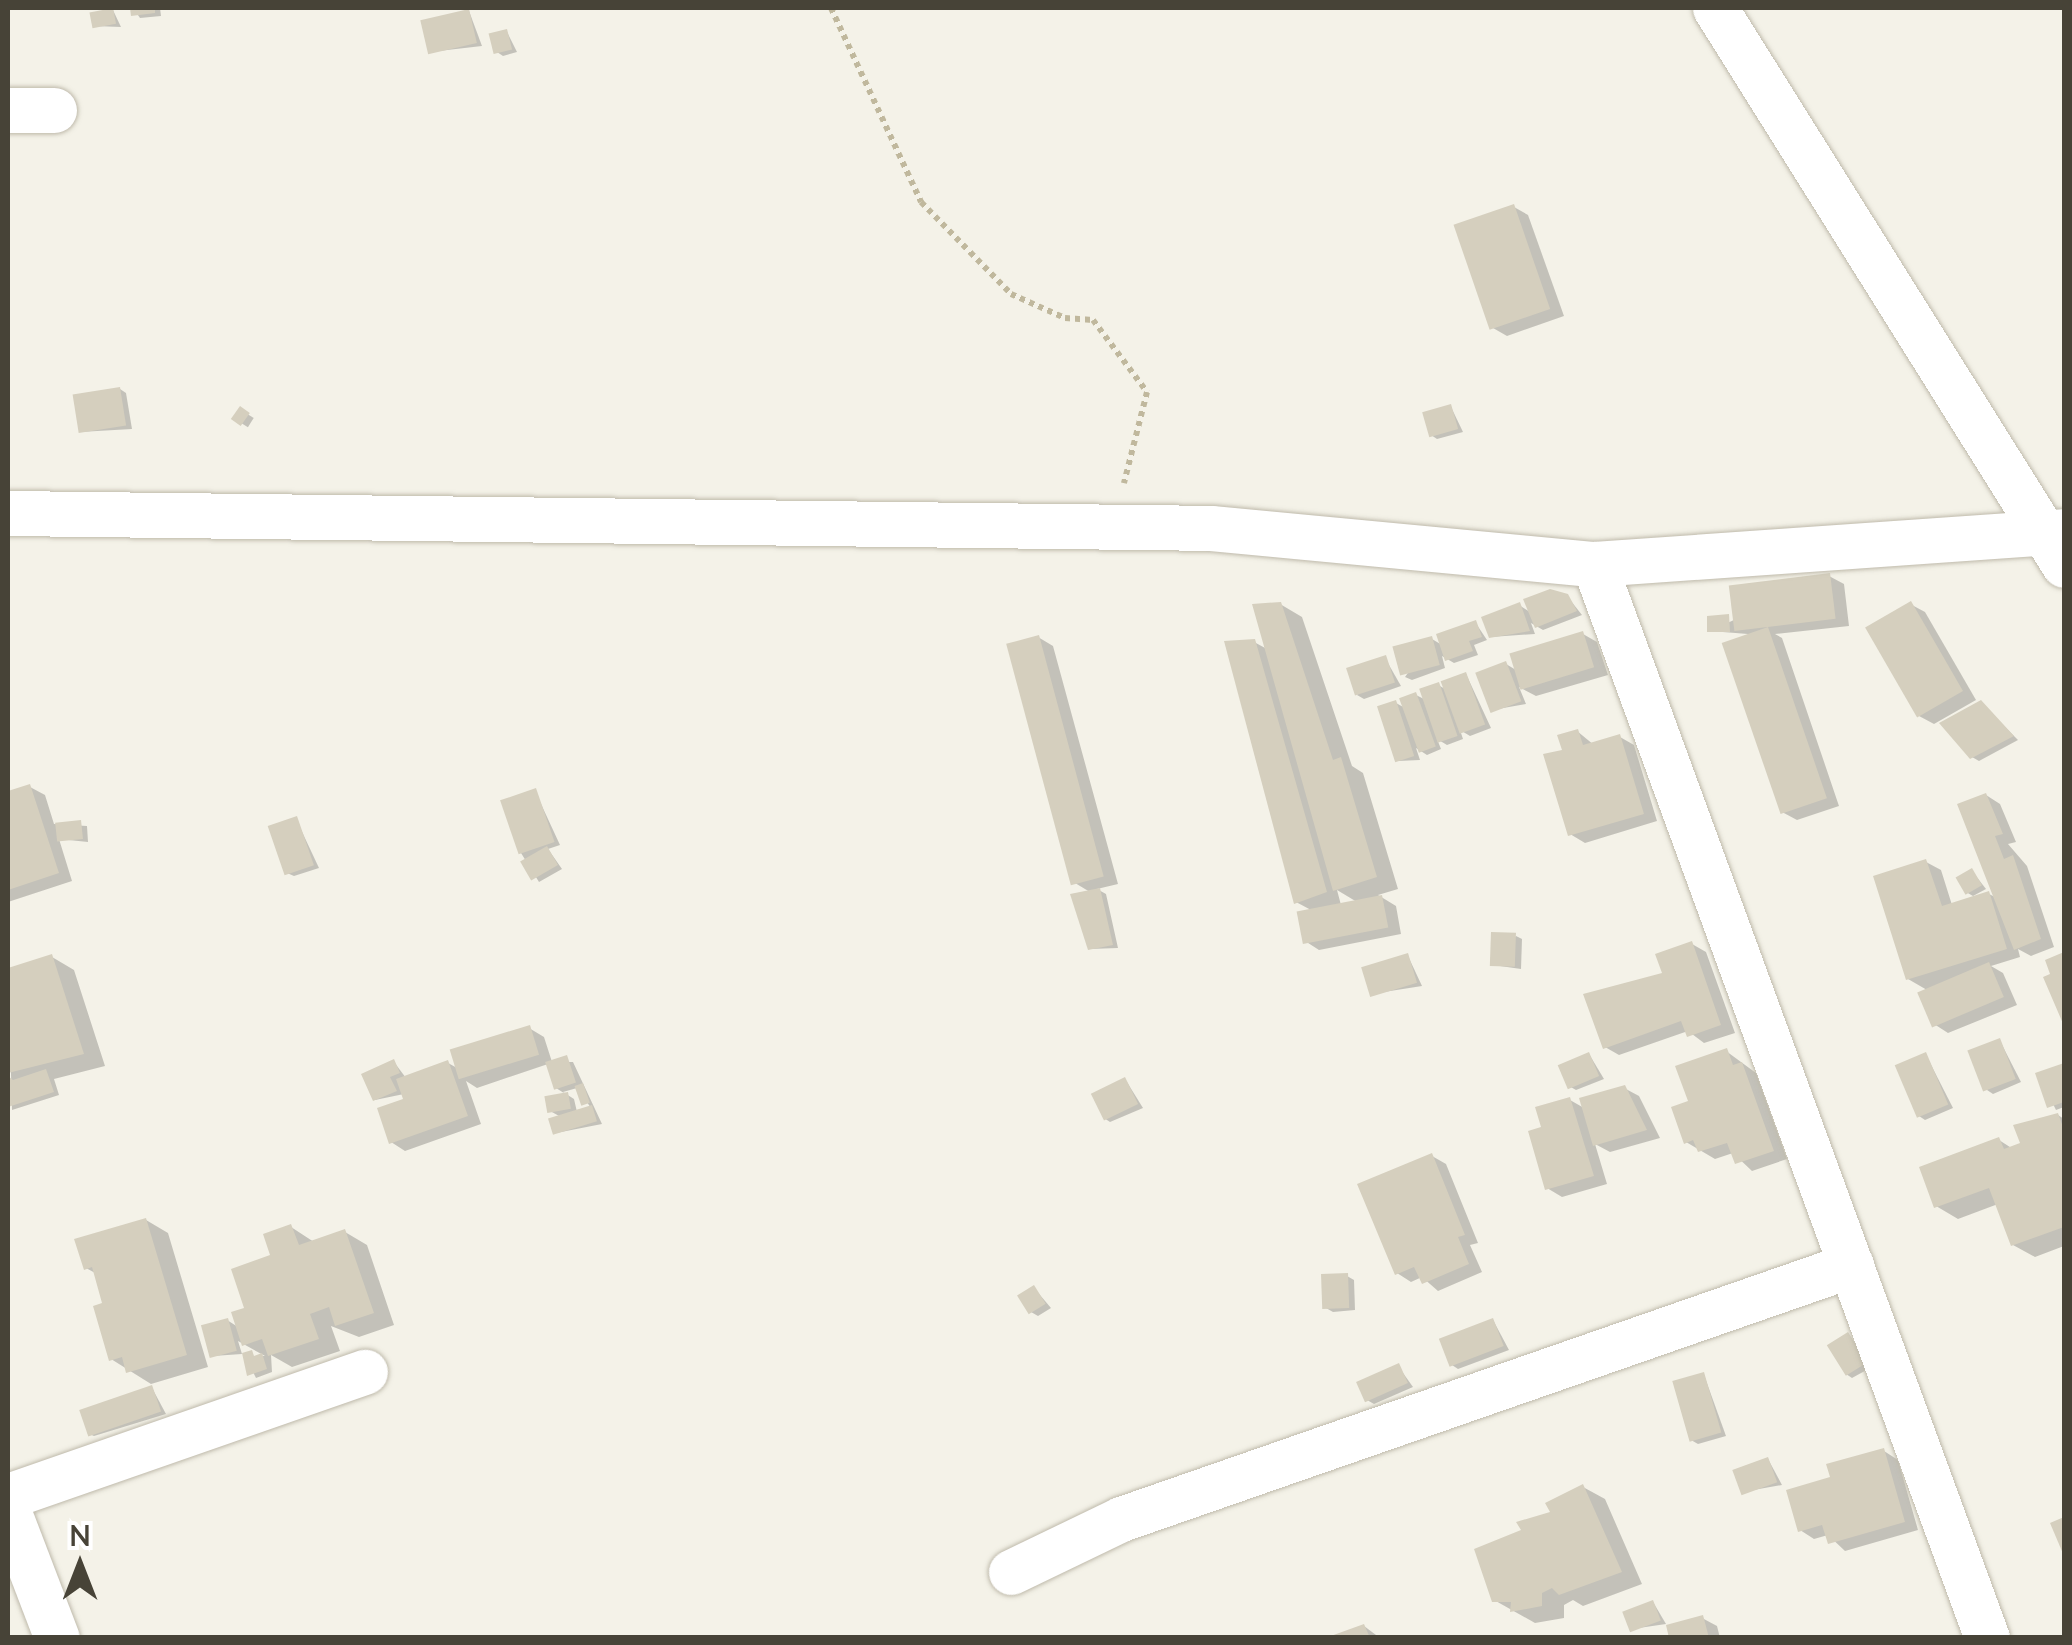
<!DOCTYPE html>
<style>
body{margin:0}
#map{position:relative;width:2072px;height:1645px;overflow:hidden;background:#f4f2e8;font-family:Lato,sans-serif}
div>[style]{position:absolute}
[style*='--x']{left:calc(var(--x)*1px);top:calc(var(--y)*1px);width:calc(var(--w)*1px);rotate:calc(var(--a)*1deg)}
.shadow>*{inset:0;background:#0003;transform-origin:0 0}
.building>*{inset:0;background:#d5cfbe;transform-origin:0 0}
.path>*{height:6px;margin-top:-3px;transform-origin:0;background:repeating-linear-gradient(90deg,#c0b89d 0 5px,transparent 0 10px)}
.roads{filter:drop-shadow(0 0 2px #bfbaab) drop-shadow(0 0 2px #bfbaab)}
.minor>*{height:45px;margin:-22.5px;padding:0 22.5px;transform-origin:22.5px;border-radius:22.5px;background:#fff}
span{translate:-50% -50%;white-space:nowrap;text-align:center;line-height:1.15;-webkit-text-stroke:9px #fff;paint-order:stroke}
.frame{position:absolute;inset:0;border:10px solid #474337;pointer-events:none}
.north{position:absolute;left:30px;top:1515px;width:100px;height:100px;-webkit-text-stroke:8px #fff;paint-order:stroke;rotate:0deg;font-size:28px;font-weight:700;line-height:40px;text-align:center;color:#474337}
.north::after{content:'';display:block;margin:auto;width:35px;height:45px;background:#474337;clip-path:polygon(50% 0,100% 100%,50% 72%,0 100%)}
</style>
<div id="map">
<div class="shadow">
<i style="clip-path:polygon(112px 8px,121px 27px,94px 26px)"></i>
<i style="clip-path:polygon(133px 8px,160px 8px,161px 16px,140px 18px)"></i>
<i style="clip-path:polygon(469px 11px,482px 46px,430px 52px)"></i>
<i style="clip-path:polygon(507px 32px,517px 52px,503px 56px,497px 52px)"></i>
<i style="clip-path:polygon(1514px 207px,1528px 215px,1564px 316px,1507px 336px,1493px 328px)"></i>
<i style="clip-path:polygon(120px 389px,126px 393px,132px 429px,80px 432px)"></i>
<i style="clip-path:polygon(1451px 407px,1463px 432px,1437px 439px,1431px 435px)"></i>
<i style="left:241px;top:410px;width:15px;height:11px;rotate:32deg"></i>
<i style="clip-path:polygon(1829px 576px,1844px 584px,1849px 626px,1775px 634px,1782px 638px,1839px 806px,1797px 820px,1782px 812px,1748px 634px,1710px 631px)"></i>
<i style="clip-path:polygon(1567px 596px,1582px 615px,1543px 630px,1531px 623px,1535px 634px,1491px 637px,1519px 605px,1530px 612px)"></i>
<i style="clip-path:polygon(evenodd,1280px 604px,1302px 617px,1352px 766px,1363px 773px,1398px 889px,1378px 895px,1396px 906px,1401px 934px,1319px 950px,1305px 941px,1311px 910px,1296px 902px,1254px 642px,1267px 649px,1280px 604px,1337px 890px,1357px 902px,1341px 905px,1337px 890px)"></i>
<i style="clip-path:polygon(1910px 604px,1925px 612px,1976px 700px,1934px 724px,1919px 716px)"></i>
<i style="clip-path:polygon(1475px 622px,1487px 640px,1474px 645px,1478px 655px,1454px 663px,1442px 656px,1445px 668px,1412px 680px,1405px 677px,1432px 639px,1442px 645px)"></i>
<i style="clip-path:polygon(1583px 634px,1597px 642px,1608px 675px,1536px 696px,1519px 687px,1526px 704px,1492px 710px,1506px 664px,1516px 670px)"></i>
<i style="clip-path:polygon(1038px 637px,1053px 646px,1118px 884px,1097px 889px,1106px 894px,1118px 948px,1090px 949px,1090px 892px,1075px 883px)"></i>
<i style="clip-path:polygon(1385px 658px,1401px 686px,1364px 699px,1357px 695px)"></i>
<i style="clip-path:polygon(1466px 674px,1491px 728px,1470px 736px,1460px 730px,1463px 739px,1447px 745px,1437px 739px,1441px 749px,1427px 755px,1416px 748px,1420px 760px,1398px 761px,1396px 703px,1405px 708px,1416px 695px,1426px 700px,1438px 685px,1447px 690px)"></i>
<i style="clip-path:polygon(1981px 703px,2018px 740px,1979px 761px,1972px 757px)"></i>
<i style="clip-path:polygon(1577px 731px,1594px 745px,1620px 737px,1634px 745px,1657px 821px,1585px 843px,1570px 834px,1565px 752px)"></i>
<i style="clip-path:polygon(30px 787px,45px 795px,54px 824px,87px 826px,88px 842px,59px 839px,72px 881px,8px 902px,8px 794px)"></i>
<i style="clip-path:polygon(535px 791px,560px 845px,548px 849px,562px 869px,539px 882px,521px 853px)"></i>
<i style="clip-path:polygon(1986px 795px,2000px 804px,2016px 842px,2008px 844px,2027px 866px,2054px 947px,2031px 956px,2018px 949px,2020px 957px,1991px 966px,2003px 973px,2017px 1005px,1948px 1033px,1934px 1024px,1927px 990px,1908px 979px,1926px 862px,1941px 870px,1952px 905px,1989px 894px,1997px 898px)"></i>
<i style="clip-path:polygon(296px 819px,319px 868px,294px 876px,287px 873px)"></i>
<i style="clip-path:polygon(1972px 871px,1986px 889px,1973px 896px,1966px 892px)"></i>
<i style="clip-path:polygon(1516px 936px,1522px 939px,1521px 969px,1493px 965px)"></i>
<i style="clip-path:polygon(1692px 944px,1706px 952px,1735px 1033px,1704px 1043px,1688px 1031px,1619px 1055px,1605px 1047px)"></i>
<i style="clip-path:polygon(1408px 956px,1422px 986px,1371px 994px)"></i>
<i style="clip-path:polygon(52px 957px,74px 970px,105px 1066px,54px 1079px,59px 1095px,12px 1110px,8px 970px)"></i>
<i style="clip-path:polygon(evenodd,529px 1028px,544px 1037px,552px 1062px,573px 1062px,602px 1124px,556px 1133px,561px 1117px,550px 1111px,567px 1095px,556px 1088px,548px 1064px,477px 1088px,466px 1081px,481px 1124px,405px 1151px,391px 1142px,407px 1101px,404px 1094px,375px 1100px,394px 1062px,406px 1078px,448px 1063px,459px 1069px,529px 1028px,577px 1088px,591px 1108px,577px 1112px,574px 1099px,563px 1092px,577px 1088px)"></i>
<i style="clip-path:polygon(2000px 1041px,2021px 1082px,1993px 1094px,1987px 1090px)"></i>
<i style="clip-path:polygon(1726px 1051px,1756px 1073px,1787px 1159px,1752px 1171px,1733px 1153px,1715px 1159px,1686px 1142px)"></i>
<i style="clip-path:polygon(1589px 1054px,1604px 1079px,1576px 1090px,1569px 1086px)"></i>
<i style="clip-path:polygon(1926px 1055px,1953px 1108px,1925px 1120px,1919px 1116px)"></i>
<i style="clip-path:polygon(2064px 1065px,2064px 1107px,2056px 1110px,2038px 1074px)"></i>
<i style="clip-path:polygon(1125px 1079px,1143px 1108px,1110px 1122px,1104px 1118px)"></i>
<i style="clip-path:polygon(1624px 1088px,1639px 1096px,1660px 1138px,1610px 1152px,1595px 1144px,1607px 1184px,1562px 1197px,1547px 1188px,1544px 1128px,1570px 1100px,1584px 1108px)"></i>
<i style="clip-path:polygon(2058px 1115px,2064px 1119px,2064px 1246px,2035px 1257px,2013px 1245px,1998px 1204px,1958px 1219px,1936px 1206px,1999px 1140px,2013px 1149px)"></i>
<i style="clip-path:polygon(1432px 1156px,1446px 1164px,1478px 1243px,1470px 1245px,1482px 1272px,1438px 1291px,1422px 1277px,1411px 1282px,1397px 1273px)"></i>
<i style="clip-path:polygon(146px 1220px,168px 1233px,208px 1367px,151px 1384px,111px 1359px,105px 1304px,97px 1274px,86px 1268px)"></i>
<i style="clip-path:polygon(291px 1227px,314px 1242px,345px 1232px,367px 1245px,394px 1325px,359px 1337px,331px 1326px,340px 1351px,292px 1367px,271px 1355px,272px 1372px,256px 1378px,245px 1356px,265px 1356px,238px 1341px,242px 1354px,213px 1356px,227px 1320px,238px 1327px)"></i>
<i style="clip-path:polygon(1347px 1276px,1354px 1280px,1355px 1310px,1333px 1312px,1326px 1308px)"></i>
<i style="clip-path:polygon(1034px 1288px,1051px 1308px,1038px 1316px,1031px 1312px)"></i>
<i style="clip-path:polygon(1493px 1320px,1509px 1350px,1458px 1369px,1452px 1365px)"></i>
<i style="clip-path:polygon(1848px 1335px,1872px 1367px,1852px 1378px,1846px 1374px)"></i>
<i style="clip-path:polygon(1398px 1366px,1413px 1387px,1374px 1404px,1367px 1400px)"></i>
<i style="clip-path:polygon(1704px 1375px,1726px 1436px,1698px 1444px,1691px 1440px)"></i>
<i style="clip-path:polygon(152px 1388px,166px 1414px,94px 1436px,87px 1433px)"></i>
<i style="clip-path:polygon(1884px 1451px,1898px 1460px,1918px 1530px,1845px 1551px,1828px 1535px,1814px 1539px,1800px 1530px)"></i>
<i style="clip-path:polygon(1768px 1459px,1782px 1485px,1742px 1492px)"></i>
<i style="clip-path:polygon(1583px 1487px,1605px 1499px,1642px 1584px,1583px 1606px,1573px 1600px,1564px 1605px,1564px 1618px,1535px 1623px,1494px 1600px,1525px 1532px)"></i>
<i style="clip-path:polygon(1653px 1602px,1666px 1624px,1632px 1629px)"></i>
<i style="clip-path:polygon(1702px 1618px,1717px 1626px,1720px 1638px,1672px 1638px)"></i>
<i style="clip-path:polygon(1364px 1626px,1380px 1638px,1334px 1638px)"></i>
</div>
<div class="building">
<i style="left:113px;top:8px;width:16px;height:24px;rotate:79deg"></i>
<i style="clip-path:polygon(130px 8px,155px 8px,155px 13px,131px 16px)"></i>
<i style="left:469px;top:9px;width:35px;height:50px;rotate:77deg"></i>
<i style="left:507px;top:29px;width:21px;height:19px;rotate:76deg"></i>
<i style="left:1514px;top:204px;width:111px;height:64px;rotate:71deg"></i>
<i style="left:120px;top:387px;width:39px;height:48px;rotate:81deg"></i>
<i style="left:1451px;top:404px;width:26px;height:30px;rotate:74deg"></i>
<i style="left:240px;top:406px;width:12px;height:16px;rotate:35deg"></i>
<i style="left:1830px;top:573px;width:46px;height:102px;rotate:83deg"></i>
<i style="clip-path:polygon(1550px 589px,1568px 594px,1577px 611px,1535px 628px,1523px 599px)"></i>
<i style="left:1911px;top:601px;width:104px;height:53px;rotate:60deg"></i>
<i style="clip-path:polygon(1281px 602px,1333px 760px,1341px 757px,1377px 877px,1333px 891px,1252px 604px)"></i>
<i style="clip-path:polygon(1520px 602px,1530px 631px,1489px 638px,1481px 617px)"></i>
<i style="clip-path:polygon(1729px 614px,1730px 632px,1707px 632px,1707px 616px)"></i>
<i style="clip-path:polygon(1476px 620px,1482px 637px,1469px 641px,1473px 651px,1445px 661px,1436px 634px)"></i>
<i style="left:1768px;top:627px;width:181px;height:49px;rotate:71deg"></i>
<i style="left:1583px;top:631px;width:38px;height:77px;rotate:73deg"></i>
<i style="left:1039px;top:635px;width:250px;height:34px;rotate:75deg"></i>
<i style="left:1432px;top:636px;width:30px;height:41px;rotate:75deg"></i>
<i style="clip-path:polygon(1255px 639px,1327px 892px,1294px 904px,1224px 641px)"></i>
<i style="left:1386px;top:655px;width:29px;height:42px;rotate:72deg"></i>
<i style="left:1506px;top:661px;width:43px;height:33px;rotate:69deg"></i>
<i style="left:1466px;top:672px;width:56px;height:27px;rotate:70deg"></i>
<i style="left:1439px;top:682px;width:57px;height:21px;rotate:71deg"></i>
<i style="left:1416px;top:692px;width:58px;height:18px;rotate:70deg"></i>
<i style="left:1396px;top:700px;width:59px;height:20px;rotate:72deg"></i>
<i style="clip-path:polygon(1981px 700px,2014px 736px,1970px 759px,1939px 723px)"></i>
<i style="clip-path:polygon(1578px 729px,1583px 745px,1620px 734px,1644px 814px,1568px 836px,1543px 754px,1562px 750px,1557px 735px)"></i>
<i style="clip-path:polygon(30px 784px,59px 873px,8px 890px,8px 791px)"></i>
<i style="left:536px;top:788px;width:57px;height:38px;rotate:71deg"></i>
<i style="clip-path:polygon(1986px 793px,2003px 834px,1995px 836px,2004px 859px,2013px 855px,2041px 939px,2014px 950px,1957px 804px)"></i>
<i style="left:297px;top:816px;width:52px;height:31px;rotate:71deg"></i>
<i style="left:81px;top:820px;width:19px;height:26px;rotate:84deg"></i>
<i style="left:547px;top:846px;width:22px;height:31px;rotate:60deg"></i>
<i style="clip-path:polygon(1926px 859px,1942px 906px,1989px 891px,2007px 949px,1906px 980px,1873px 876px)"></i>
<i style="left:1972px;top:868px;width:20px;height:19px;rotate:60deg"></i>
<i style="clip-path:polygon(1100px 888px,1113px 945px,1088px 950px,1070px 894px)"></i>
<i style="left:1382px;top:895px;width:33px;height:87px;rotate:79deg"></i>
<i style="left:1491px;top:932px;width:25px;height:34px;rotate:2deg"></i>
<i style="clip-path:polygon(1692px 941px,1721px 1025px,1687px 1037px,1681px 1021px,1603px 1049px,1583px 994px,1662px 973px,1655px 954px)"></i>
<i style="clip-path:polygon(2064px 952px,2064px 1026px,2043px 977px,2050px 974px,2045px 960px)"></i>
<i style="left:1408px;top:953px;width:31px;height:49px;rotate:73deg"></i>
<i style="clip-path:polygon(52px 954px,84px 1054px,8px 1073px,8px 968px)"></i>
<i style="left:1989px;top:962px;width:38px;height:78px;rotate:67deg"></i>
<i style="left:530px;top:1025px;width:31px;height:84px;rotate:73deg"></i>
<i style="left:2000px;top:1038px;width:44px;height:35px;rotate:69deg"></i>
<i style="clip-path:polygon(1727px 1048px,1733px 1065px,1742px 1062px,1774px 1151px,1735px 1164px,1727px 1143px,1698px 1152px,1693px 1140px,1684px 1144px,1671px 1107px,1688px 1101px,1675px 1066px)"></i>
<i style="left:1589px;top:1052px;width:26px;height:34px;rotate:67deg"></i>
<i style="left:1926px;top:1052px;width:57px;height:34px;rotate:67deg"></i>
<i style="left:567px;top:1055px;width:29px;height:23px;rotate:72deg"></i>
<i style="clip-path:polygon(394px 1059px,400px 1073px,390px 1077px,397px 1091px,373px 1101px,361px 1074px)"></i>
<i style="clip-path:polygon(448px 1060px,468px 1116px,389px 1144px,377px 1108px,403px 1099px,396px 1079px)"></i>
<i style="clip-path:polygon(2064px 1063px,2064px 1102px,2047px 1108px,2035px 1073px)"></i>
<i style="clip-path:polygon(46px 1069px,54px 1092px,8px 1107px,8px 1076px,13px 1080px)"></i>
<i style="left:1125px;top:1077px;width:30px;height:38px;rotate:64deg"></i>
<i style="left:583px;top:1083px;width:21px;height:9px;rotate:71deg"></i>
<i style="clip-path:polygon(1625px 1085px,1647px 1130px,1593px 1146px,1579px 1098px)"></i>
<i style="left:568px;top:1092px;width:17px;height:24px;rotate:80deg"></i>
<i style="clip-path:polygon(1570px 1097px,1594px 1176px,1545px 1190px,1528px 1131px,1541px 1127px,1535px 1107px)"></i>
<i style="left:592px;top:1105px;width:17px;height:46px;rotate:73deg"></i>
<i style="clip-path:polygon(2058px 1113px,2064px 1130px,2064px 1227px,2011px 1246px,1989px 1188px,1934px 1208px,1919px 1167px,1999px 1137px,2004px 1149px,2020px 1143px,2013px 1125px)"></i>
<i style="clip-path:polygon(1432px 1153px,1465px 1235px,1458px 1237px,1469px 1264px,1422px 1284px,1414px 1267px,1395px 1275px,1357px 1184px)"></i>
<i style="clip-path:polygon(146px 1218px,187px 1355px,126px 1373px,122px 1357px,109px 1361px,93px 1306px,102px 1303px,92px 1267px,84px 1270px,74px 1239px)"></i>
<i style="clip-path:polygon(291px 1224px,299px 1245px,345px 1229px,374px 1313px,335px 1326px,329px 1307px,310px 1314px,319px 1339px,268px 1356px,262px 1339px,242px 1346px,231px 1312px,244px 1308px,231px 1269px,270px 1255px,263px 1234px)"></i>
<i style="left:1348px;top:1273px;width:35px;height:27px;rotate:88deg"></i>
<i style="left:1034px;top:1285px;width:22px;height:20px;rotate:58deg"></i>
<i style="left:228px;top:1318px;width:34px;height:28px;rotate:75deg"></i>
<i style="left:1493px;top:1318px;width:30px;height:58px;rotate:69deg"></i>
<i style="left:1848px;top:1332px;width:36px;height:25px;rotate:58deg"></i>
<i style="clip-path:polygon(252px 1350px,254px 1356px,262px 1353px,267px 1369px,247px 1376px,242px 1353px)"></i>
<i style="left:1399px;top:1363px;width:22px;height:47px;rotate:66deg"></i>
<i style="left:1704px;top:1372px;width:63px;height:33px;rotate:74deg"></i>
<i style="left:152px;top:1385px;width:28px;height:77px;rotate:71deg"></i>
<i style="clip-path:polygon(1884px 1448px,1905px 1522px,1828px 1544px,1822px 1525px,1798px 1532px,1786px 1490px,1830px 1477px,1826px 1464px)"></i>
<i style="left:1768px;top:1457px;width:27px;height:38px;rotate:70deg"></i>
<i style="clip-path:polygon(1583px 1484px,1622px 1572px,1559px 1595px,1552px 1588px,1542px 1593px,1542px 1606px,1510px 1612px,1511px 1602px,1492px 1602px,1474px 1549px,1521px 1530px,1516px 1522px,1550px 1512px,1545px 1503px)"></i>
<i style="clip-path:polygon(2064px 1517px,2064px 1556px,2050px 1523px)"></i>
<i style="left:1653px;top:1600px;width:22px;height:33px;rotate:69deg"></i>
<i style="clip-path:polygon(1703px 1615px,1709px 1638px,1669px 1638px,1666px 1625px)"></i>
<i style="clip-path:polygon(1364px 1624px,1370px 1638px,1328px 1638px,1328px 1637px)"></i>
</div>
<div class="path">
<i style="--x:831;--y:8;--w:214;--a:65.1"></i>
<i style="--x:921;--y:202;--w:129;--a:45.6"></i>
<i style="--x:1011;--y:294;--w:59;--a:24"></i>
<i style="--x:1065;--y:318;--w:28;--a:4"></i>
<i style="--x:1093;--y:320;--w:90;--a:53.1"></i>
<i style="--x:1147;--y:392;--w:94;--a:104.2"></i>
</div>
<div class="roads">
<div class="minor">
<i style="--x:1715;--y:8;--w:657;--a:57.93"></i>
<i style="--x:8;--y:110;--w:46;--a:0"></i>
<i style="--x:8;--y:513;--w:1203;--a:0.71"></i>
<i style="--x:1211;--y:528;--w:385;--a:5.4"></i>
<i style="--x:1594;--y:564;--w:471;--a:-4"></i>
<i style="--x:1594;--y:564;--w:1144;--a:69.9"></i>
<i style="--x:8;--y:1496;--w:378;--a:-19.2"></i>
<i style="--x:8;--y:1510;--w:137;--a:69.1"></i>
<i style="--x:1011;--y:1572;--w:122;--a:-25.7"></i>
<i style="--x:1121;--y:1519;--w:773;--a:-19.19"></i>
</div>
</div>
<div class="frame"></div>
<div class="north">N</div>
</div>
